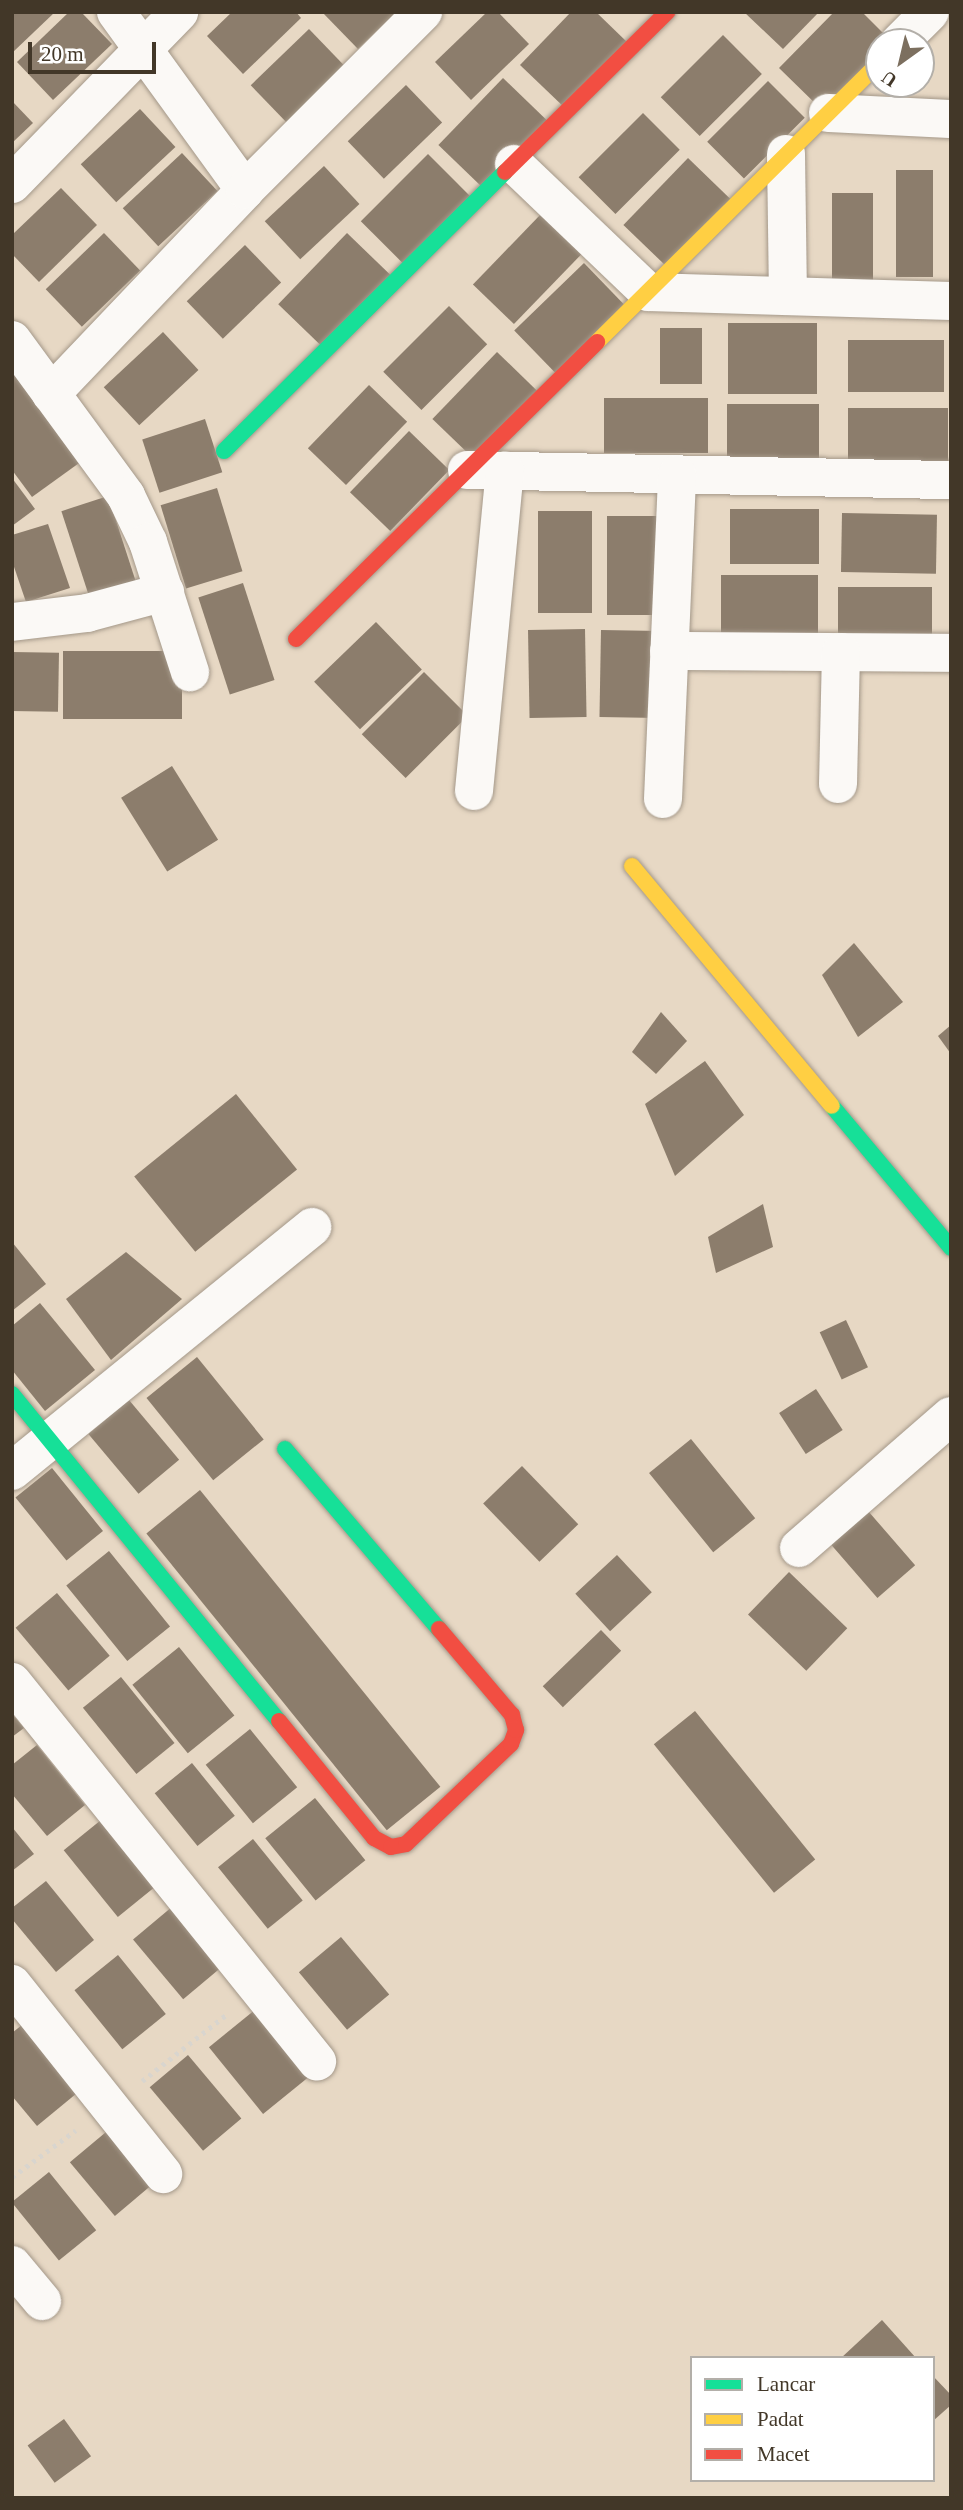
<!DOCTYPE html>
<style>
body{margin:0}
#map{position:relative;width:963px;height:2510px;overflow:hidden;background:#e7d8c4;font-family:"Times New Roman",serif}
div>[style]{position:absolute}
[style*='--x']{left:calc(var(--x)*1px);top:calc(var(--y)*1px);width:calc(var(--w)*1px);rotate:calc(var(--a)*1deg)}
.building>*{inset:0;background:#8c7d6c;transform-origin:0 0}
.path>*{height:4.5px;margin-top:-2.25px;transform-origin:0;background:repeating-linear-gradient(90deg,#d9d5ce 0 3.5px,transparent 0 8.5px)}
.roads{filter:drop-shadow(0 0 2px #a49889) drop-shadow(0 0 2px #a49889)}
.street>*{height:38px;margin:-19px;padding:0 19px;transform-origin:19px;border-radius:19px;background:#fbf9f6}
.fast>*{height:16px;margin:-8px;padding:0 8px;transform-origin:8px;border-radius:8px;background:#16e098}
.slow>*{height:16px;margin:-8px;padding:0 8px;transform-origin:8px;border-radius:8px;background:#ffcf43}
.jam>*{height:16px;margin:-8px;padding:0 8px;transform-origin:8px;border-radius:8px;background:#f24e42}
span{translate:-50% -50%;white-space:nowrap;text-align:center;line-height:1.15;-webkit-text-stroke:7px #fff;paint-order:stroke}
.frame{position:absolute;inset:0;border:14px solid #423728;pointer-events:none}
.legend{position:absolute;left:690px;top:2356px;width:245px;height:126px;box-sizing:border-box;background:#fff;border:2px solid #b3afa9;margin:0;padding:9px 12px;list-style:none;font-size:21px;color:#423728}
.legend li{display:flex;align-items:center;gap:14px;height:35px}
.legend b{width:35px;border:2px solid #b3afa9}
.north{position:absolute;left:865px;top:28px;width:70px;height:70px;box-sizing:border-box;background:#fff;border:2px solid #b3afa9;border-radius:50%;rotate:214deg;font-size:19px;font-weight:700;line-height:28px;text-align:center;color:#423728}
.north::after{content:'';display:block;margin:auto;width:24px;height:32px;background:#7c6f5f;clip-path:polygon(50% 0,100% 100%,50% 72%,0 100%)}
.scale{position:absolute;left:28px;top:42px;width:128px;height:32px;box-sizing:border-box;border:4px solid #423728;border-top:0;padding-left:9px;font-size:21px;line-height:24px;white-space:nowrap;color:#423728;-webkit-text-stroke:5px #fff;paint-order:stroke}
</style>
<div id="map">
<div class="building">
<i style="clip-path:polygon(12px 12px,55px 12px,12px 53px)"></i>
<i style="clip-path:polygon(69px 12px,81px 12px,112px 44px,53px 100px,17px 62px)"></i>
<i style="clip-path:polygon(232px 12px,296px 12px,301px 18px,243px 74px,207px 36px)"></i>
<i style="clip-path:polygon(322px 12px,396px 12px,358px 49px)"></i>
<i style="clip-path:polygon(487px 12px,498px 12px,529px 44px,471px 100px,435px 62px)"></i>
<i style="clip-path:polygon(571px 12px,596px 12px,629px 44px,566px 109px,520px 65px)"></i>
<i style="clip-path:polygon(744px 12px,819px 12px,783px 49px)"></i>
<i style="clip-path:polygon(834px 12px,862px 12px,891px 41px,879px 42px,879px 53px,823px 111px,779px 68px)"></i>
<i style="left:309px;top:29px;width:52px;height:81px;rotate:46deg"></i>
<i style="left:723px;top:35px;width:55px;height:88px;rotate:45deg"></i>
<i style="left:503px;top:78px;width:66px;height:93px;rotate:44deg"></i>
<i style="left:768px;top:81px;width:52px;height:86px;rotate:45deg"></i>
<i style="left:406px;top:85px;width:52px;height:81px;rotate:46deg"></i>
<i style="clip-path:polygon(12px 101px,33px 123px,12px 143px)"></i>
<i style="left:140px;top:109px;width:52px;height:81px;rotate:47deg"></i>
<i style="left:643px;top:113px;width:52px;height:91px;rotate:45deg"></i>
<i style="left:182px;top:153px;width:52px;height:81px;rotate:47deg"></i>
<i style="left:428px;top:154px;width:65px;height:95px;rotate:45deg"></i>
<i style="left:688px;top:158px;width:60px;height:93px;rotate:44deg"></i>
<i style="left:324px;top:166px;width:52px;height:81px;rotate:47deg"></i>
<i style="left:896px;top:170px;width:37px;height:107px"></i>
<i style="clip-path:polygon(61px 188px,97px 225px,39px 282px,12px 254px,12px 235px)"></i>
<i style="left:832px;top:193px;width:41px;height:94px"></i>
<i style="left:541px;top:214px;width:57px;height:98px;rotate:44deg"></i>
<i style="left:104px;top:233px;width:52px;height:81px;rotate:46deg"></i>
<i style="left:347px;top:233px;width:63px;height:99px;rotate:44deg"></i>
<i style="left:245px;top:245px;width:52px;height:81px;rotate:46deg"></i>
<i style="left:584px;top:263px;width:59px;height:97px;rotate:46deg"></i>
<i style="left:449px;top:306px;width:54px;height:93px;rotate:45deg"></i>
<i style="left:728px;top:323px;width:89px;height:71px"></i>
<i style="left:660px;top:328px;width:42px;height:56px"></i>
<i style="left:163px;top:332px;width:52px;height:81px;rotate:47deg"></i>
<i style="left:848px;top:340px;width:96px;height:52px"></i>
<i style="clip-path:polygon(12px 343px,93px 453px,32px 497px,12px 470px)"></i>
<i style="left:497px;top:352px;width:56px;height:93px;rotate:44deg"></i>
<i style="left:369px;top:385px;width:53px;height:88px;rotate:44deg"></i>
<i style="left:604px;top:398px;width:104px;height:55px"></i>
<i style="left:727px;top:404px;width:92px;height:61px"></i>
<i style="left:848px;top:408px;width:100px;height:59px"></i>
<i style="left:205px;top:419px;width:56px;height:66px;rotate:72deg"></i>
<i style="left:409px;top:431px;width:56px;height:85px;rotate:44deg"></i>
<i style="clip-path:polygon(12px 478px,35px 509px,12px 526px)"></i>
<i style="left:217px;top:488px;width:87px;height:59px;rotate:73deg"></i>
<i style="left:108px;top:496px;width:95px;height:49px;rotate:72deg"></i>
<i style="left:730px;top:509px;width:89px;height:55px"></i>
<i style="left:538px;top:511px;width:54px;height:102px"></i>
<i style="left:842px;top:513px;width:95px;height:59px;rotate:1deg"></i>
<i style="left:607px;top:516px;width:55px;height:99px"></i>
<i style="clip-path:polygon(48px 524px,70px 588px,26px 602px,12px 561px,12px 535px)"></i>
<i style="left:818px;top:575px;width:63px;height:97px;rotate:90deg"></i>
<i style="left:243px;top:583px;width:102px;height:47px;rotate:72deg"></i>
<i style="left:838px;top:587px;width:94px;height:59px"></i>
<i style="left:376px;top:622px;width:66px;height:86px;rotate:46deg"></i>
<i style="left:585px;top:629px;width:88px;height:57px;rotate:89deg"></i>
<i style="left:601px;top:630px;width:59px;height:87px;rotate:1deg"></i>
<i style="left:63px;top:651px;width:119px;height:68px"></i>
<i style="left:12px;top:652px;width:47px;height:59px;rotate:1deg"></i>
<i style="left:424px;top:672px;width:62px;height:88px;rotate:45deg"></i>
<i style="left:172px;top:766px;width:87px;height:60px;rotate:58deg"></i>
<i style="clip-path:polygon(854px 943px,903px 1002px,858px 1037px,822px 975px)"></i>
<i style="clip-path:polygon(661px 1012px,687px 1041px,656px 1074px,632px 1052px)"></i>
<i style="clip-path:polygon(951px 1025px,951px 1054px,938px 1036px)"></i>
<i style="clip-path:polygon(705px 1061px,744px 1115px,675px 1176px,645px 1104px)"></i>
<i style="left:236px;top:1094px;width:97px;height:131px;rotate:51deg"></i>
<i style="clip-path:polygon(763px 1204px,773px 1247px,716px 1273px,708px 1237px)"></i>
<i style="clip-path:polygon(12px 1242px,46px 1284px,12px 1311px)"></i>
<i style="clip-path:polygon(126px 1252px,182px 1299px,111px 1360px,66px 1299px)"></i>
<i style="clip-path:polygon(40px 1303px,95px 1370px,45px 1411px,12px 1370px,12px 1326px)"></i>
<i style="left:846px;top:1320px;width:52px;height:29px;rotate:65deg"></i>
<i style="left:197px;top:1357px;width:106px;height:65px;rotate:51deg"></i>
<i style="left:816px;top:1389px;width:49px;height:44px;rotate:57deg"></i>
<i style="left:129px;top:1400px;width:78px;height:53px;rotate:50deg"></i>
<i style="left:691px;top:1439px;width:102px;height:54px;rotate:51deg"></i>
<i style="left:522px;top:1466px;width:81px;height:54px;rotate:46deg"></i>
<i style="left:52px;top:1468px;width:81px;height:47px;rotate:51deg"></i>
<i style="left:200px;top:1490px;width:382px;height:69px;rotate:51deg"></i>
<i style="left:862px;top:1504px;width:81px;height:50px;rotate:49deg"></i>
<i style="left:109px;top:1551px;width:97px;height:55px;rotate:51deg"></i>
<i style="left:617px;top:1555px;width:51px;height:57px;rotate:47deg"></i>
<i style="left:789px;top:1572px;width:81px;height:59px;rotate:44deg"></i>
<i style="left:57px;top:1593px;width:82px;height:54px;rotate:50deg"></i>
<i style="left:601px;top:1630px;width:29px;height:81px;rotate:46deg"></i>
<i style="left:179px;top:1647px;width:88px;height:60px;rotate:51deg"></i>
<i style="left:121px;top:1677px;width:85px;height:49px;rotate:51deg"></i>
<i style="left:695px;top:1711px;width:191px;height:53px;rotate:51deg"></i>
<i style="clip-path:polygon(12px 1714px,24px 1728px,12px 1737px)"></i>
<i style="left:250px;top:1729px;width:75px;height:57px;rotate:51deg"></i>
<i style="clip-path:polygon(37px 1745px,85px 1805px,47px 1836px,12px 1794px,12px 1765px)"></i>
<i style="left:192px;top:1763px;width:68px;height:48px;rotate:51deg"></i>
<i style="left:315px;top:1798px;width:80px;height:64px;rotate:51deg"></i>
<i style="left:101px;top:1820px;width:86px;height:48px;rotate:51deg"></i>
<i style="clip-path:polygon(12px 1827px,34px 1854px,12px 1871px)"></i>
<i style="left:253px;top:1839px;width:79px;height:45px;rotate:51deg"></i>
<i style="clip-path:polygon(46px 1881px,94px 1940px,56px 1972px,12px 1919px,12px 1908px)"></i>
<i style="left:179px;top:1901px;width:78px;height:60px;rotate:50deg"></i>
<i style="left:341px;top:1937px;width:75px;height:55px;rotate:50deg"></i>
<i style="left:118px;top:1955px;width:76px;height:56px;rotate:51deg"></i>
<i style="left:261px;top:2005px;width:86px;height:67px;rotate:51deg"></i>
<i style="clip-path:polygon(33px 2016px,88px 2084px,37px 2126px,12px 2096px,12px 2033px)"></i>
<i style="left:188px;top:2055px;width:83px;height:50px;rotate:50deg"></i>
<i style="left:112px;top:2127px;width:70px;height:55px;rotate:50deg"></i>
<i style="left:49px;top:2172px;width:75px;height:48px;rotate:51deg"></i>
<i style="clip-path:polygon(882px 2320px,916px 2358px,841px 2358px)"></i>
<i style="clip-path:polygon(933px 2376px,951px 2395px,951px 2405px,933px 2421px)"></i>
<i style="left:64px;top:2419px;width:46px;height:45px;rotate:54deg"></i>
</div>
<div class="path">
<i style="--x:142;--y:2081;--w:107;--a:-38.2"></i>
<i style="--x:12;--y:2177;--w:79;--a:-36.3"></i>
</div>
<div class="roads">
<div class="street">
<i style="--x:116;--y:12;--w:220;--a:54.1"></i>
<i style="--x:900;--y:42;--w:42;--a:-45"></i>
<i style="--x:828;--y:113;--w:123;--a:2.8"></i>
<i style="--x:786;--y:154;--w:142;--a:89.2"></i>
<i style="--x:514;--y:164;--w:185;--a:43.7"></i>
<i style="--x:648;--y:292;--w:303;--a:1.7"></i>
<i style="--x:12;--y:184;--w:240;--a:-45.8"></i>
<i style="--x:12;--y:340;--w:193;--a:53.8"></i>
<i style="--x:126;--y:496;--w:51;--a:64.4"></i>
<i style="--x:148;--y:542;--w:137;--a:72.1"></i>
<i style="--x:51;--y:394;--w:282;--a:-46.4"></i>
<i style="--x:245;--y:190;--w:252;--a:-45"></i>
<i style="--x:467;--y:470;--w:484;--a:1.2"></i>
<i style="--x:12;--y:622;--w:76;--a:-6.8"></i>
<i style="--x:87;--y:613;--w:81;--a:-15.1"></i>
<i style="--x:669;--y:651;--w:282;--a:0.4"></i>
<i style="--x:838;--y:784;--w:132;--a:-88.7"></i>
<i style="--x:474;--y:791;--w:322;--a:-84.5"></i>
<i style="--x:663;--y:799;--w:325;--a:-87.5"></i>
<i style="--x:12;--y:1471;--w:387;--a:-39.1"></i>
<i style="--x:799;--y:1548;--w:201;--a:-41"></i>
<i style="--x:12;--y:1682;--w:487;--a:51.2"></i>
<i style="--x:12;--y:1984;--w:243;--a:51.5"></i>
<i style="--x:12;--y:2265;--w:47;--a:50.2"></i>
</div>
<div class="fast">
<i style="--x:224;--y:451;--w:396;--a:-44.8"></i>
<i style="--x:832;--y:1106;--w:185;--a:50"></i>
<i style="--x:12;--y:1394;--w:422;--a:50.8"></i>
<i style="--x:285;--y:1449;--w:237;--a:49.5"></i>
</div>
<div class="slow">
<i style="--x:597;--y:342;--w:397;--a:-44.7"></i>
<i style="--x:632;--y:866;--w:312;--a:50.2"></i>
</div>
<div class="jam">
<i style="--x:505;--y:172;--w:228;--a:-44.6"></i>
<i style="--x:296;--y:639;--w:423;--a:-44.6"></i>
<i style="--x:279;--y:1721;--w:151;--a:50.9"></i>
<i style="--x:374;--y:1838;--w:19;--a:28"></i>
<i style="--x:391;--y:1847;--w:15;--a:-11"></i>
<i style="--x:406;--y:1844;--w:145;--a:-43.6"></i>
<i style="--x:511;--y:1744;--w:15;--a:-70"></i>
<i style="--x:516;--y:1730;--w:16;--a:-105"></i>
<i style="--x:512;--y:1715;--w:113;--a:-130.3"></i>
</div>
</div>
<div class="frame"></div>
<ul class="legend">
<li><b style="height:9px;background:#16e098"></b>Lancar</li>
<li><b style="height:9px;background:#ffcf43"></b>Padat</li>
<li><b style="height:9px;background:#f24e42"></b>Macet</li>
</ul>
<div class="north">U</div>
<div class="scale">20 m</div>
</div>
